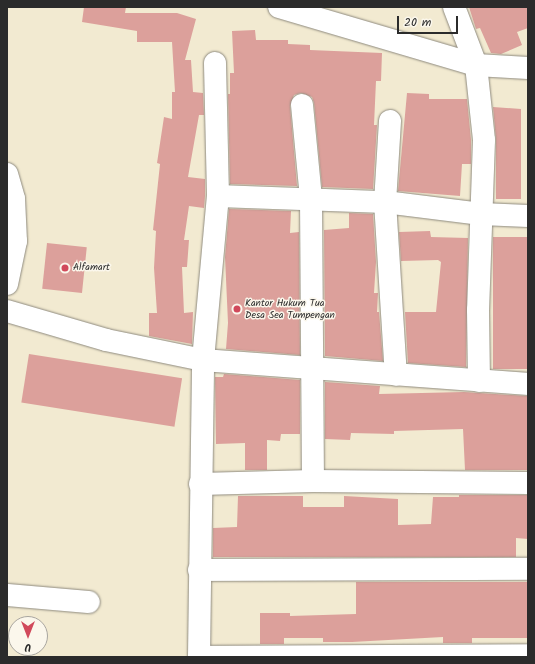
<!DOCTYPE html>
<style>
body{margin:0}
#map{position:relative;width:535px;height:664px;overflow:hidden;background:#f2ead1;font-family:Kalam,sans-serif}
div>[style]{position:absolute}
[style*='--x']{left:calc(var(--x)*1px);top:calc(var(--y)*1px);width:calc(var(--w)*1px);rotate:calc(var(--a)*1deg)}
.building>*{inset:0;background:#dca09b;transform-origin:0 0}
.roads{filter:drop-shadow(0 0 1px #8e8a7e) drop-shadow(0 0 1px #8e8a7e)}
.minor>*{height:22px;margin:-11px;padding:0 11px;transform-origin:11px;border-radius:11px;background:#fff}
.dots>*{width:11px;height:11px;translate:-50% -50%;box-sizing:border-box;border:2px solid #fbf7ec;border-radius:50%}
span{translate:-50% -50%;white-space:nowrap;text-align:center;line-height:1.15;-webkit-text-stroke:3px #fbf7ec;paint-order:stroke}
.poi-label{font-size:10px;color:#2b2b2b}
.left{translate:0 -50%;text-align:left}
.frame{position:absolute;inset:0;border:8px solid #2b2b2b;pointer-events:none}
.north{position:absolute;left:8px;top:616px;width:40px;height:40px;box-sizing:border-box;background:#fbf7ec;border:1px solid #a8a59f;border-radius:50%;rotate:180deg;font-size:11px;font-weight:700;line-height:16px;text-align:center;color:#2b2b2b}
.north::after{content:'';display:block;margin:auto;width:14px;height:18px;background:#d1495b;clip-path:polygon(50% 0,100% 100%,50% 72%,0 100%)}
.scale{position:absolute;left:397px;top:16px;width:61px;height:18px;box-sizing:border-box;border:2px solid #2b2b2b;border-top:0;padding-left:5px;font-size:12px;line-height:14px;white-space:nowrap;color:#2b2b2b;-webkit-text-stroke:3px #fbf7ec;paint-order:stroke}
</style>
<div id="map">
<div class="building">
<i style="clip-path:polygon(84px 7px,126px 7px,125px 13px,177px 13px,196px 19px,185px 60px,191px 60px,193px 92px,203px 93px,204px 115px,199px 115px,188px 177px,205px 179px,205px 196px,204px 208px,189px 206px,184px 240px,189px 240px,187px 267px,182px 267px,184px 313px,193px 312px,192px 344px,149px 336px,149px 313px,157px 313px,154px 268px,156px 231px,153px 230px,160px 164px,157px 163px,164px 117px,172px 119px,172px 92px,175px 92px,172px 42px,137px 42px,137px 31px,82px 22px)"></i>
<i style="clip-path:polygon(469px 7px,528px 7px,528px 28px,517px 32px,522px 45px,501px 54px,491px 53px,480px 28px,476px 29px)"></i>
<i style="clip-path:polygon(255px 30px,256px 40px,288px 40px,288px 44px,310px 45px,310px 50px,382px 53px,381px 81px,376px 81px,374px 125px,377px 125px,373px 189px,322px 187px,314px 103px,312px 97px,301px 93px,294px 95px,290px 106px,297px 186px,230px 184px,228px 94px,230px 94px,230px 73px,234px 73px,232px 31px)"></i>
<i style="clip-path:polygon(407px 93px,429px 94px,429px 99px,467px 99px,471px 140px,471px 164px,462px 164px,460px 196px,398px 191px)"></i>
<i style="clip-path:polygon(493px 107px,521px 109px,521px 199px,496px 199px,496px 140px)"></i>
<i style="clip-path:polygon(229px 209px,291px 211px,290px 233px,299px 232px,300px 355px,226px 349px,228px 323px,225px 257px)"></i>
<i style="clip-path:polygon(349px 213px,373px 214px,376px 262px,374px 293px,378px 293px,377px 312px,379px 312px,383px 361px,325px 356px,324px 230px,349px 228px)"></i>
<i style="clip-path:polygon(430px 231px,431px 237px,468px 238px,466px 367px,408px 363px,405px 312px,436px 312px,441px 262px,438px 260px,401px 261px,399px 232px)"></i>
<i style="left:493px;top:237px;width:35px;height:132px"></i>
<i style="left:47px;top:243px;width:40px;height:46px;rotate:6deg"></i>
<i style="left:29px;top:354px;width:155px;height:49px;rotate:9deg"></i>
<i style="clip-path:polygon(224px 374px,300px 380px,300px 434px,281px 434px,280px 441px,267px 440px,267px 470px,245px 470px,245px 443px,216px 444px,215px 377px,223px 377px)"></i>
<i style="clip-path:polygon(325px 382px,380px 386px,379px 394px,464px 392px,528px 396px,528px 470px,465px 470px,463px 429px,394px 431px,394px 434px,351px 433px,350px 440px,325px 439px)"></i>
<i style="clip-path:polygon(459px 495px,528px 495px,528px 539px,516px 538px,516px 557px,213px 557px,213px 528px,237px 527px,238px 496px,303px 496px,303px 507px,344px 507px,344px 496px,398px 499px,398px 525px,431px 524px,433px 497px,459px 497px)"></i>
<i style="clip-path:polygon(356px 582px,528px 582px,528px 638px,472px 638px,472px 643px,443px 643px,443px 637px,352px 642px,323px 642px,323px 638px,284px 638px,284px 644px,260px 644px,260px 613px,290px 613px,290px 616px,356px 614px)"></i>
</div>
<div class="roads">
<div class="minor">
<i style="--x:279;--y:7;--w:205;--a:16.4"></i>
<i style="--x:476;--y:65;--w:52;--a:3.3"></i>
<i style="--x:454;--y:7;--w:62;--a:69.2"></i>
<i style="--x:476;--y:65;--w:75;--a:83.9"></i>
<i style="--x:484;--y:140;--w:170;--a:92"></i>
<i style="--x:478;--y:310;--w:71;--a:89.2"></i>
<i style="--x:302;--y:105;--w:94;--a:84.5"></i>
<i style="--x:311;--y:199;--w:282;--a:89.6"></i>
<i style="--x:390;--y:121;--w:81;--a:93.5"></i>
<i style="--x:385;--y:202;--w:173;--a:86.4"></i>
<i style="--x:7;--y:174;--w:26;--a:74"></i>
<i style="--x:14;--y:199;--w:42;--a:87.3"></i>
<i style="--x:16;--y:241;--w:44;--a:101.8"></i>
<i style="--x:218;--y:196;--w:167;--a:2.1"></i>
<i style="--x:385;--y:202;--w:97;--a:7.1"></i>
<i style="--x:481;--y:214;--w:47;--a:2.4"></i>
<i style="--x:7;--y:311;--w:103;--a:16.3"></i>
<i style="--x:106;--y:340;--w:99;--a:11.7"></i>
<i style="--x:203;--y:360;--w:326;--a:4.2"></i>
<i style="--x:200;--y:484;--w:113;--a:-1.5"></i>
<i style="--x:313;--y:481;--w:215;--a:0.5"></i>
<i style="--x:199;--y:570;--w:329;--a:-0.2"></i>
<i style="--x:7;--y:595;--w:82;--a:4.9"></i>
<i style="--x:199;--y:656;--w:296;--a:-89.2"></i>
<i style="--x:203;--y:360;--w:165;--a:-84.8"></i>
<i style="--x:218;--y:196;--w:133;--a:-91.3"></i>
<i style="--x:199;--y:657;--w:329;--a:-0.3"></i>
</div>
</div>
<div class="dots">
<i style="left:65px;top:268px;background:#d1495b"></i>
<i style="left:237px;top:309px;background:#d1495b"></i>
</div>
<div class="poi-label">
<span class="left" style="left:73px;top:268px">Alfamart</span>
<span class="left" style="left:245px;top:309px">Kantor Hukum Tua<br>Desa Sea Tumpengan</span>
</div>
<div class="frame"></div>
<div class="north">U</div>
<div class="scale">20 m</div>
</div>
